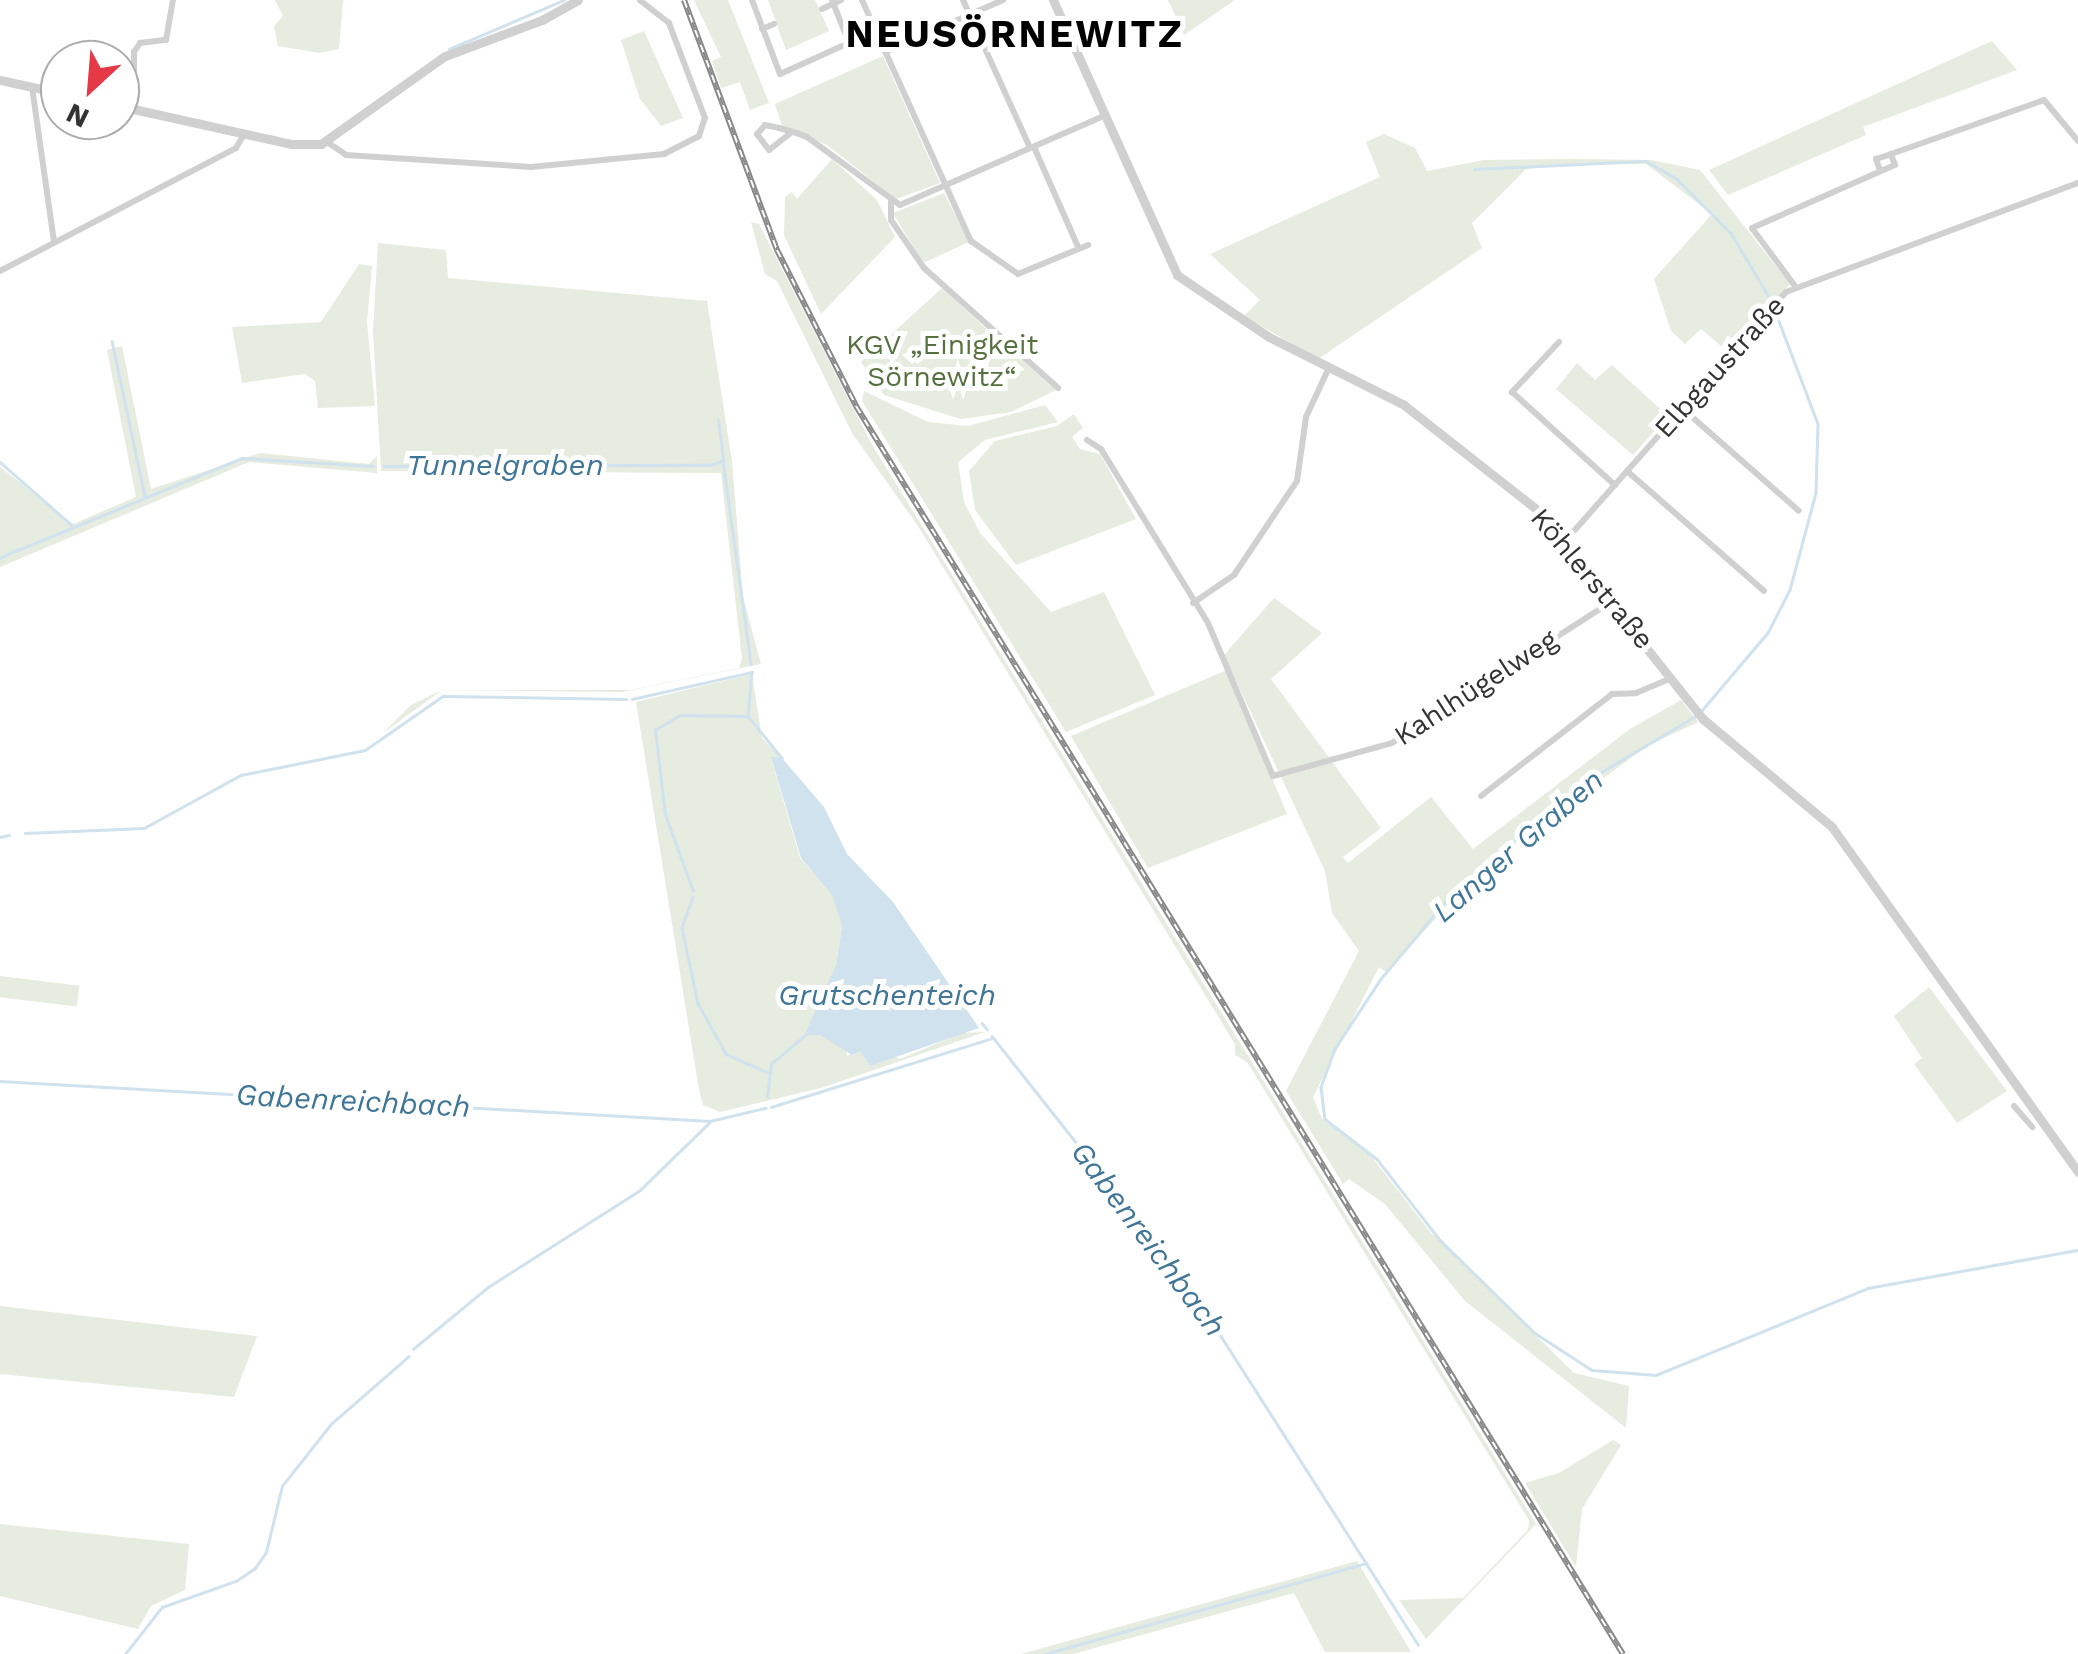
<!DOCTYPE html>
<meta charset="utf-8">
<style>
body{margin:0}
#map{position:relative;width:2078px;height:1654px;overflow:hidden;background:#fff;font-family:"Work Sans",sans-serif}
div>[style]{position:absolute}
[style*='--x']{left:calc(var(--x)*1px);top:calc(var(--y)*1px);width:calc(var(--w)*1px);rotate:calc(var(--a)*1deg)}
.green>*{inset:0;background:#e6ecdf;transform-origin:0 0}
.water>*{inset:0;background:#cfe2ee}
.stream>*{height:2.5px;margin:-1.25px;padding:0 1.25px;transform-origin:1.25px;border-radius:1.25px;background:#cfe2ee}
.minor>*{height:6px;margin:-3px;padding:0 3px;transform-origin:3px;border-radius:3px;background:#d0d0d0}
.tertiary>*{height:9px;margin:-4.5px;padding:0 4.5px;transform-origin:4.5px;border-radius:4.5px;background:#d0d0d0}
.rail>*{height:6px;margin-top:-3px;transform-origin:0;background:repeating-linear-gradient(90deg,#fff 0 8px,#888 0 16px);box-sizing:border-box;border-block:2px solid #888}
span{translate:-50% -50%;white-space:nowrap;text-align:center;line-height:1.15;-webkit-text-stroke:10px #fff;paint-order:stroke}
.park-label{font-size:28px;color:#56703f}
.street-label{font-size:28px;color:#333}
.water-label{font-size:30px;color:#3f7597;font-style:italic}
.district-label{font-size:38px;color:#000;font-weight:700;letter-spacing:2.5px}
.north{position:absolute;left:40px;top:40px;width:100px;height:100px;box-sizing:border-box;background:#fff;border:2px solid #adadad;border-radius:50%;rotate:206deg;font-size:28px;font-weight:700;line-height:40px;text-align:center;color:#333}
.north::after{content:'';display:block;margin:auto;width:35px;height:45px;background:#e63946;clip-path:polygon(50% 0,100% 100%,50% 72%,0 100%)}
</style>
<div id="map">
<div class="green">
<i style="clip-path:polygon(275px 0,343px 0,339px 49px,320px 53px,278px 46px,274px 26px,283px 16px)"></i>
<i style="clip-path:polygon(694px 0,728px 0,769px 103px,750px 110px,740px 82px,721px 88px,712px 61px,721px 57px)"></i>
<i style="clip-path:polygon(768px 0,815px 0,829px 31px,786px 50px)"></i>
<i style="clip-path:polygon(1168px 0,1235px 0,1184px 35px)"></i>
<i style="clip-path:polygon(644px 31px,683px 118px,661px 126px,640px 99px,621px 40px)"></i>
<i style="clip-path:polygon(1992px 41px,2017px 70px,1863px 127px,1866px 135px,1728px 195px,1709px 170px)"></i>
<i style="clip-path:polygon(883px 56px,940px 183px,896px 199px,827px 145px,782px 126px,775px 104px)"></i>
<i style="clip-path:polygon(1384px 134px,1415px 148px,1427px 171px,1484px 160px,1572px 159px,1651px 160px,1700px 170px,1790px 284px,1728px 352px,1701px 329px,1685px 344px,1671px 331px,1654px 279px,1712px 214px,1646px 164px,1554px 165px,1526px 169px,1472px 223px,1482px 248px,1318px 359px,1244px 316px,1260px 300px,1210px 254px,1380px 177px,1366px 142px)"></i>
<i style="clip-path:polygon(832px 159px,877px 200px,895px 237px,821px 314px,784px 235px,785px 197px,792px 192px,797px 199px)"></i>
<i style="clip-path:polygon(944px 193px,969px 242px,923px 263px,893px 213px)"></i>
<i style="clip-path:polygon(751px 222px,759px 224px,871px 443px,1536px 1524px,1426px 1639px,1399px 1600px,1463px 1598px,1528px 1530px,1529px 1520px,1247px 1062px,1235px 1055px,1235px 1044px,918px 526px,852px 433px,777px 281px,765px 274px)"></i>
<i style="clip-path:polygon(378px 243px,446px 250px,448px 278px,707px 301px,732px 461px,743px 597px,761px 664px,622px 692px,442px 690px,383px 733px,411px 705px,442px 690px,630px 690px,739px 668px,742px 659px,721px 473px,381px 471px,373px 331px)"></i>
<i style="clip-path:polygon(359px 264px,372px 266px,367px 322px,375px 406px,318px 408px,315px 381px,305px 374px,242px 383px,232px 327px,321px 322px)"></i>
<i style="clip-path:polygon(942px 288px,982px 325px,1056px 390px,1011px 412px,961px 419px,884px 395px,861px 362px)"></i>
<i style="clip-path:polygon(122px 346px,151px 489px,260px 453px,369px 464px,377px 456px,377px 473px,249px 462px,0 567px,0 467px,73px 524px,136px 497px,107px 350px)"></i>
<i style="clip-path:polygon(1577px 363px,1595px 380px,1612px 365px,1668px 416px,1633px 455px,1556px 389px)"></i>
<i style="clip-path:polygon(864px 391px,928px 422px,968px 426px,1045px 405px,1058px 422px,985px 440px,958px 462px,964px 502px,980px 533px,1051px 612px,1104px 592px,1155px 695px,1066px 732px,862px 401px)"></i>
<i style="clip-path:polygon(1074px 414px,1083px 428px,1072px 437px,1080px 449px,1100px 454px,1136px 519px,1016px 565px,975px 510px,969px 471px,995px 441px,1057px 426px)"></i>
<i style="clip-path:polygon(1274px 598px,1322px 633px,1271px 679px,1381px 828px,1343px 857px,1348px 863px,1431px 797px,1473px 849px,1630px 729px,1681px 700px,1698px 722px,1647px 746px,1516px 843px,1451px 901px,1387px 973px,1379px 967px,1313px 1097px,1322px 1119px,1371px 1156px,1431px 1233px,1574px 1373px,1629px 1386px,1626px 1428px,1465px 1301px,1385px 1204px,1349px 1179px,1343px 1184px,1286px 1091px,1359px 951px,1332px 913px,1325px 871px,1224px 655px)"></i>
<i style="clip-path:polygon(1227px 670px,1287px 814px,1148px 868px,1071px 736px)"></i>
<i style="clip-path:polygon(752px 674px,762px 738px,782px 758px,771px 758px,800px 858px,832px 894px,842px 926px,836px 965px,847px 1056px,860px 1050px,870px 1066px,890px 1054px,900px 1059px,962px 1033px,985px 1032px,821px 1088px,720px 1112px,703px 1105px,699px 1090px,636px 702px)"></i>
<i style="left:0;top:976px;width:80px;height:21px;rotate:7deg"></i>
<i style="clip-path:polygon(1929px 987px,2007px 1091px,1957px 1123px,1914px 1064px,1922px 1058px,1894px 1016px)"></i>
<i style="clip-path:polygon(0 1306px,257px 1336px,234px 1397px,0 1374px)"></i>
<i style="clip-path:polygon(1613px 1440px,1621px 1445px,1582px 1509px,1576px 1567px,1525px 1483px,1559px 1473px)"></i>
<i style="clip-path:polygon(0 1524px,189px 1544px,185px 1590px,151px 1606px,138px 1629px,0 1596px)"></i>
<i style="clip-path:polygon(1357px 1561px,1411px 1652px,1325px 1652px,1294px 1593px,1073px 1654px,1021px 1654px)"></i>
</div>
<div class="water">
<i style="clip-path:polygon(771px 757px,782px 758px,824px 807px,847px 854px,893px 902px,979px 1028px,870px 1066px,860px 1051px,852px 1055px,820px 1035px,804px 1036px,836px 965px,842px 926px,832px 895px,801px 858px)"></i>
</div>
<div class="stream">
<i style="--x:449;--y:49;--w:125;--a:-23.1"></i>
<i style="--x:1474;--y:169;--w:172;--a:-2.7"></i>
<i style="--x:1646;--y:161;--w:36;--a:30"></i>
<i style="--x:1677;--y:179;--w:76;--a:45"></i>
<i style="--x:1731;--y:233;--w:78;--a:59.2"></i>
<i style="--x:1771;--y:300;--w:133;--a:69.2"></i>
<i style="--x:1818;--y:424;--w:69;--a:91.7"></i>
<i style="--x:1816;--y:493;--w:100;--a:105"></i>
<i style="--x:1790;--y:590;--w:48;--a:117.1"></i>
<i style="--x:1768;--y:633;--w:104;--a:130.3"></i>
<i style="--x:112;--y:341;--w:158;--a:78"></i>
<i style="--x:723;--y:461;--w:205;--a:82.1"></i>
<i style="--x:0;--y:462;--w:98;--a:41.3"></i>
<i style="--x:384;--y:466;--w:328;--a:-0.2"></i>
<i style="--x:712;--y:465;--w:12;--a:-24"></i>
<i style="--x:723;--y:460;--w:40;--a:-97.1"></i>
<i style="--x:16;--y:551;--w:244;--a:-22.4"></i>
<i style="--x:242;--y:458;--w:131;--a:3.5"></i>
<i style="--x:0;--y:558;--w:18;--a:-27"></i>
<i style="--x:632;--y:699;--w:123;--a:-12.7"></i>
<i style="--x:752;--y:672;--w:44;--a:95.2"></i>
<i style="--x:748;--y:716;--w:54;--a:51"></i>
<i style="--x:1695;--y:717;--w:131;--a:149.3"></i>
<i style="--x:1582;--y:784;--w:177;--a:139.4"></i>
<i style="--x:1448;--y:899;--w:104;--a:129.9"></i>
<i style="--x:1381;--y:979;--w:84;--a:123.3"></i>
<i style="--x:1335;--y:1049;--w:40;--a:110.2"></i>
<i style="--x:1321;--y:1087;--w:32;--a:83"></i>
<i style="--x:1325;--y:1119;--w:66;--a:37.6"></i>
<i style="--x:1377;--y:1159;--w:103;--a:52.1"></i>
<i style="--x:1440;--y:1240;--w:133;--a:44.4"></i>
<i style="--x:1535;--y:1333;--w:68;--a:33"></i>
<i style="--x:1592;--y:1370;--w:64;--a:4.5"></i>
<i style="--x:1656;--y:1375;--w:229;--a:-22.3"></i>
<i style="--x:1868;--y:1288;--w:213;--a:-10.3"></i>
<i style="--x:25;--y:833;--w:119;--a:-2.4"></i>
<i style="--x:144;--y:828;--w:111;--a:-28.7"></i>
<i style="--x:241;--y:775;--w:126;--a:-11.4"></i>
<i style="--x:365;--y:750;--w:95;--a:-34.7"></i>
<i style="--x:443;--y:696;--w:183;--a:0.9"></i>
<i style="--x:0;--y:837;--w:9;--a:-13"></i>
<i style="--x:693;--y:891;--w:81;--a:-110.2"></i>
<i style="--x:665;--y:815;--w:86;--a:-96.7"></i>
<i style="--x:655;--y:730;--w:29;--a:-31"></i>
<i style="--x:680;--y:715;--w:68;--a:0.8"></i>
<i style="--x:693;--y:897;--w:33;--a:110"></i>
<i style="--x:682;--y:928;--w:77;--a:78"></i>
<i style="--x:698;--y:1003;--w:58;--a:61.2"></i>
<i style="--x:726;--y:1054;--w:45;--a:23.7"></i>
<i style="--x:982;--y:1023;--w:8;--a:50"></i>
<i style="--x:992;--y:1036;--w:315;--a:51.7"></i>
<i style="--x:1187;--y:1283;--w:429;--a:57.4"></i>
<i style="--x:0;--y:1081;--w:711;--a:3.22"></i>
<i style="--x:710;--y:1121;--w:57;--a:-13.3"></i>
<i style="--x:767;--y:1097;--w:33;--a:-83"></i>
<i style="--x:771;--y:1064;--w:43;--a:-40.3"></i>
<i style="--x:771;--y:1107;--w:232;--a:-17.3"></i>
<i style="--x:413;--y:1349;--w:97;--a:-39.6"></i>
<i style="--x:488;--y:1287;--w:180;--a:-32.5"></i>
<i style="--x:640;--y:1190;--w:96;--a:-44.2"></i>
<i style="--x:125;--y:1654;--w:60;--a:-51.8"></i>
<i style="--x:162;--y:1607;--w:78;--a:-19.4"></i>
<i style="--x:236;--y:1581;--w:23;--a:-34"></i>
<i style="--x:255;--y:1568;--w:19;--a:-55"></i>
<i style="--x:266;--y:1552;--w:68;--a:-76.4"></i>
<i style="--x:282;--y:1486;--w:79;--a:-51.7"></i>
<i style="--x:331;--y:1424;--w:103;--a:-41.1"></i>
<i style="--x:1045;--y:1654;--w:334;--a:-15.8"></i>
</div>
<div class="minor">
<i style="--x:752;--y:0;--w:79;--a:69.3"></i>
<i style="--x:780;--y:74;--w:76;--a:-24.2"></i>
<i style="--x:849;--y:43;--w:46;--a:-111.6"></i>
<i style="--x:862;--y:0;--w:265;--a:65.7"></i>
<i style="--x:971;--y:241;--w:57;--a:35.1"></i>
<i style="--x:1018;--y:274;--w:76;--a:-22.5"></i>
<i style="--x:963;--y:0;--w:162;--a:65.6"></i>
<i style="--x:822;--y:9;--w:21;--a:-25"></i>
<i style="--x:762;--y:29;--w:13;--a:-23"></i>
<i style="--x:885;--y:52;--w:129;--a:-23.8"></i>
<i style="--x:32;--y:87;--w:156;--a:81.9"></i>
<i style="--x:134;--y:110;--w:58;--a:-90"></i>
<i style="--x:134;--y:52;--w:11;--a:-56"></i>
<i style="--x:140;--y:43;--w:26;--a:-7"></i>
<i style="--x:166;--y:40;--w:41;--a:-80.1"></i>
<i style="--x:792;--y:132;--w:29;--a:142"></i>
<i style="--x:769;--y:150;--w:20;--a:-127"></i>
<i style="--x:757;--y:134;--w:12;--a:-48"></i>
<i style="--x:765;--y:125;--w:14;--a:12"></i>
<i style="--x:779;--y:128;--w:19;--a:16"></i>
<i style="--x:797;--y:133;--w:11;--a:22"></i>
<i style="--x:807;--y:137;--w:115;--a:36.2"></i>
<i style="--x:900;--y:205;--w:223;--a:-23.6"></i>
<i style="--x:327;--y:142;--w:23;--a:34"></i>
<i style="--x:346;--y:155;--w:185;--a:3.7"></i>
<i style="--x:531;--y:167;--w:134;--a:-5.6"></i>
<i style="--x:664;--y:154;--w:39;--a:-27"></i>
<i style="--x:699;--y:136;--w:19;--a:-72"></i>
<i style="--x:705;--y:118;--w:102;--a:-110.8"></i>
<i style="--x:669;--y:23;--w:37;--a:-142"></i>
<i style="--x:1034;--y:147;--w:111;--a:66.2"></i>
<i style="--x:1880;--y:171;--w:13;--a:-108"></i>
<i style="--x:1876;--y:159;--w:16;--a:-18"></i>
<i style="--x:891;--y:202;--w:18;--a:90"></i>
<i style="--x:891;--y:220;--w:58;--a:55.5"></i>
<i style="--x:924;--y:268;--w:180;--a:41.8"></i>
<i style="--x:0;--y:271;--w:266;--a:-27.5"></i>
<i style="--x:236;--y:148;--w:16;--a:-60"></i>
<i style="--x:1795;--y:286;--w:72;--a:-126.6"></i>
<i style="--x:1752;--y:228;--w:156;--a:-23.8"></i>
<i style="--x:1895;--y:165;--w:12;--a:-110"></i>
<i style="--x:1891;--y:154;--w:162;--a:-19.4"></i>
<i style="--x:2044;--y:100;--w:53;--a:50.3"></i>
<i style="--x:1559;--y:342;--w:69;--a:133.2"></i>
<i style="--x:1512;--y:392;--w:139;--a:42.1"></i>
<i style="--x:1683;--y:409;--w:154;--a:41.3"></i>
<i style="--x:1087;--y:440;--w:17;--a:33"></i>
<i style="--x:1101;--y:449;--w:204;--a:58.4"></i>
<i style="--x:1208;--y:623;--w:166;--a:67"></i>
<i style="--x:1273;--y:776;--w:123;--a:-15.5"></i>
<i style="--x:1392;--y:743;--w:264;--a:-32.8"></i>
<i style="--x:1627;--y:471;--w:182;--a:41.2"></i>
<i style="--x:1565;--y:541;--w:333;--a:-48.4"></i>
<i style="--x:1786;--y:292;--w:312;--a:-20.5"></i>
<i style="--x:1193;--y:603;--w:50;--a:-34.3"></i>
<i style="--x:1234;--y:575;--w:113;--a:-56.2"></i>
<i style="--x:1297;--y:481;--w:65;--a:-82"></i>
<i style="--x:1306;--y:417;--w:54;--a:-64.9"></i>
<i style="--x:1481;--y:796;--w:166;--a:-37.9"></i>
<i style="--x:1612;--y:694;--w:24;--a:-2"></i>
<i style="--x:1636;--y:693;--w:38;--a:-23"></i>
<i style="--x:2014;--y:1106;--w:28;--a:49"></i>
</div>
<div class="tertiary">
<i style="--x:1053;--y:0;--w:302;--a:65.7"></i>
<i style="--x:1177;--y:275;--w:111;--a:34"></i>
<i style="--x:1269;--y:337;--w:151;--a:26.7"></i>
<i style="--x:1404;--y:405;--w:167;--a:38.2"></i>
<i style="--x:1535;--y:508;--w:270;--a:51.5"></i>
<i style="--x:1703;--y:719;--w:168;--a:39.9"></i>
<i style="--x:1832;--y:827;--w:424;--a:54.5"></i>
<i style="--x:0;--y:80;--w:61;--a:12.2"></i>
<i style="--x:120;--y:106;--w:175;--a:12.5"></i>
<i style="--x:291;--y:144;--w:30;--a:0"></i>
<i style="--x:321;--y:144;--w:152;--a:-35.4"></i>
<i style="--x:445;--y:56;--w:103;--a:-20.4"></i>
<i style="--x:542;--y:20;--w:41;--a:-29.1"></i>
</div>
<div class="rail">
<i style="--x:684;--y:0;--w:267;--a:69.6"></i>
<i style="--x:777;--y:250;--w:175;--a:63.1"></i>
<i style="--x:856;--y:406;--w:1465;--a:58.43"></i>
</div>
<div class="park-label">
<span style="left:942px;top:361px">KGV „Einigkeit<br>Sörnewitz“</span>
</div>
<div class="street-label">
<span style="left:1720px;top:367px;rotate:-48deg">Elbgaustraße</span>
<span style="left:1592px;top:579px;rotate:50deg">Köhlerstraße</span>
<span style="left:1476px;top:688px;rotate:-33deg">Kahlhügelweg</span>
</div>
<div class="water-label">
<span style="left:505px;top:465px">Tunnelgraben</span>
<span style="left:1518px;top:846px;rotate:-41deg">Langer Graben</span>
<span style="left:887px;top:995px">Grutschenteich</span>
<span style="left:353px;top:1101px;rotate:3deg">Gabenreichbach</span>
<span style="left:1148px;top:1239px;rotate:53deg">Gabenreichbach</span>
</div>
<div class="district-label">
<span style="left:1015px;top:35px">NEUSÖRNEWITZ</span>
</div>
<div class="north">N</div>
</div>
